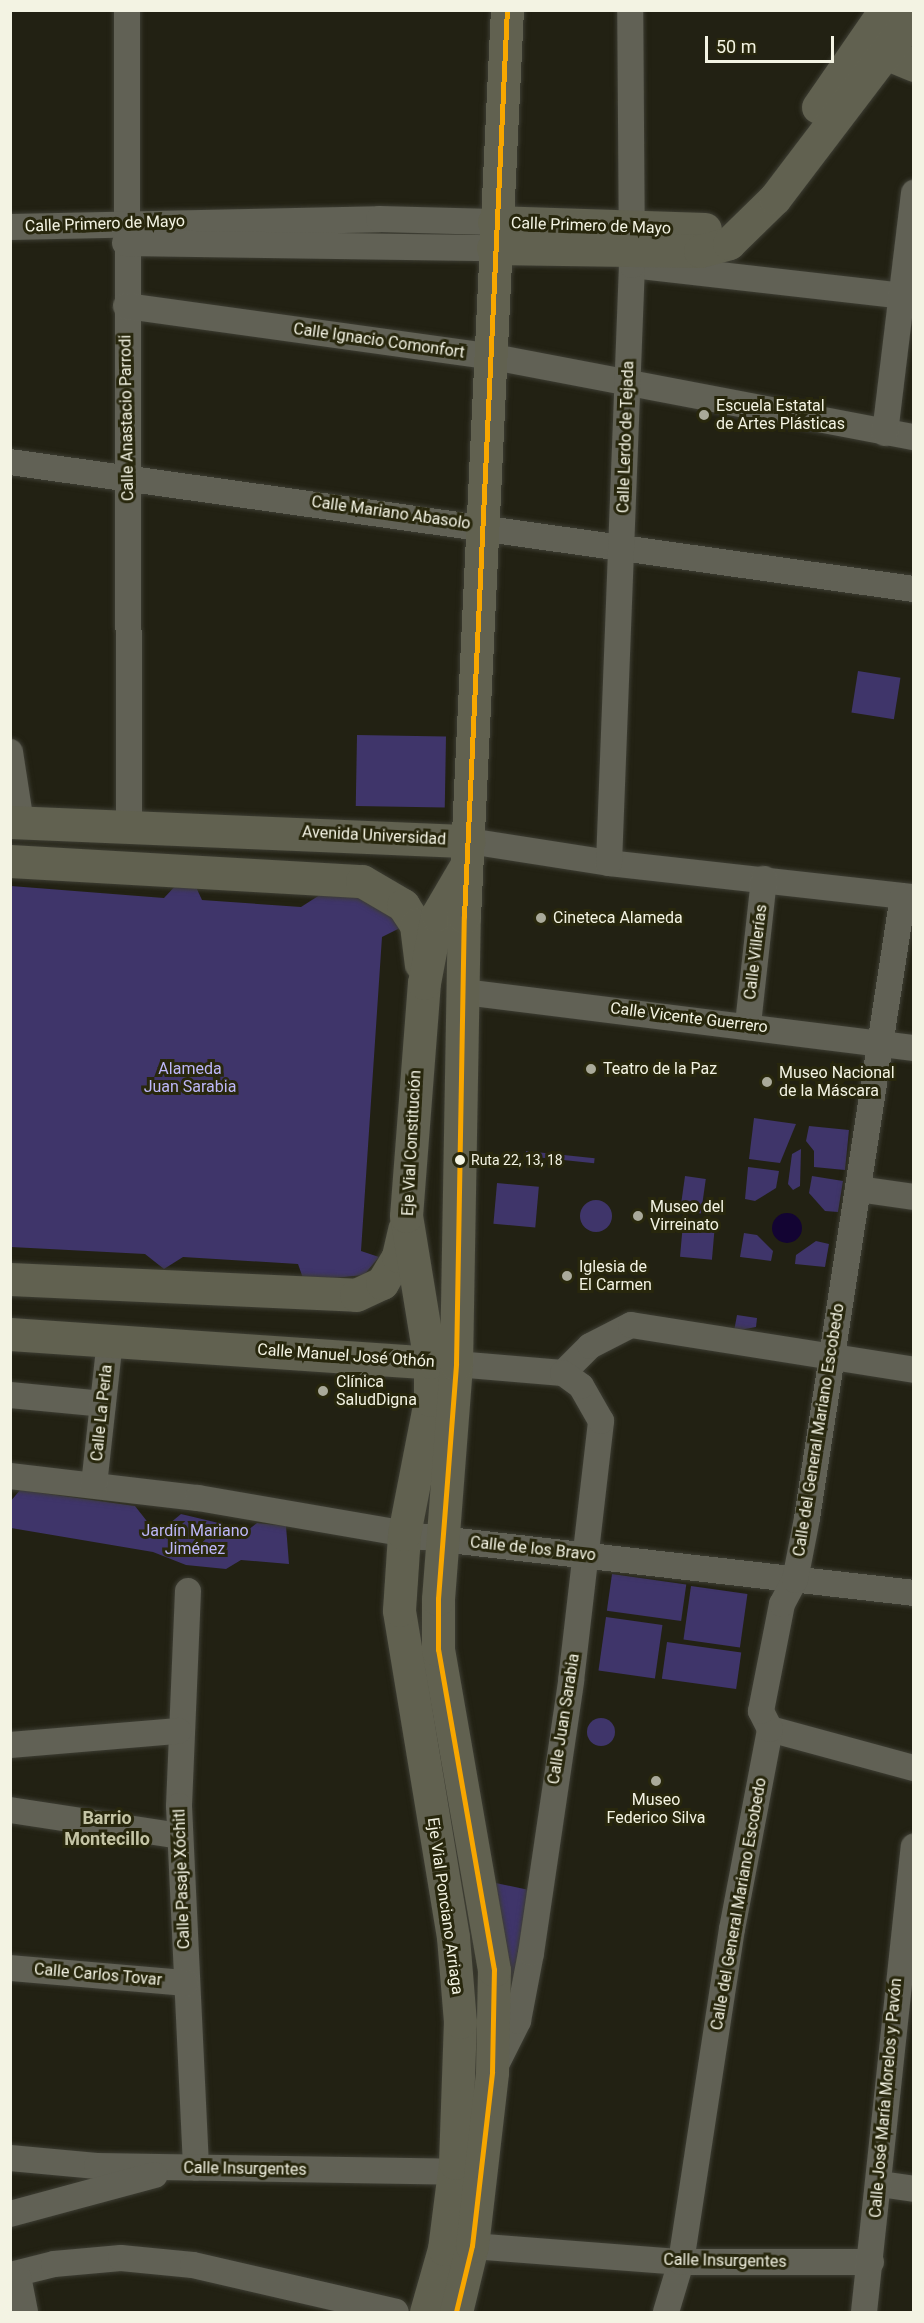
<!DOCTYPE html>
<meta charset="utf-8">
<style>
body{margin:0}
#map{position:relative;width:924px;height:2323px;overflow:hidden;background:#222113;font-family:Roboto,sans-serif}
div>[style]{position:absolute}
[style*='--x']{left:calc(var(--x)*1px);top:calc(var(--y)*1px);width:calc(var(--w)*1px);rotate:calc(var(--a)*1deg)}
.green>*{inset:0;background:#3f356a;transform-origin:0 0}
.round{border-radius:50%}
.water>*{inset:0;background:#130433}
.roads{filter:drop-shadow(0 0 2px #3d3d33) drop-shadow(0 0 2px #3d3d33)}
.minor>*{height:26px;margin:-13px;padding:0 13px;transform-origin:13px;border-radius:13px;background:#616155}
.major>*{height:33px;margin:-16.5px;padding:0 16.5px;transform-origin:16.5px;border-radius:16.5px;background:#616150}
.bus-1>*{height:4.5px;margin:-2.25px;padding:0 2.25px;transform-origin:2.25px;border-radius:2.25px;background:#f7a600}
.dots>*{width:16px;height:16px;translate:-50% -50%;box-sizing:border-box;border:3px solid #28270d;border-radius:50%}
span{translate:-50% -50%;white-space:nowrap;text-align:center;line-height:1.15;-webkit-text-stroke:6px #28270d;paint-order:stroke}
.bus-label{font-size:14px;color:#f3f3e3}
.left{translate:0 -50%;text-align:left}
.street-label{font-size:16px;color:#f3f3e3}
.poi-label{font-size:16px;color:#f3f3e3}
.park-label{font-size:16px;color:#bdb7f8}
.neighbourhood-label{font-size:18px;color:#c5c5a6;font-weight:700}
.frame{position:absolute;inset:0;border:12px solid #f3f3e3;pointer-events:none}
.scale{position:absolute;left:705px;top:36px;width:129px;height:27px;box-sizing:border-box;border:3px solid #f3f3e3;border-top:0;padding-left:8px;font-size:18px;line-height:21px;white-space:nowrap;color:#f3f3e3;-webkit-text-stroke:4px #28270d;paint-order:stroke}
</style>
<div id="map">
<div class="green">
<i style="left:858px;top:671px;width:43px;height:42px;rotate:9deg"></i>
<i style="left:357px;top:735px;width:89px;height:71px;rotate:1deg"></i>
<i style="clip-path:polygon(178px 883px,196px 887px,202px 900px,301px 907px,326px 891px,386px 896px,400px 928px,382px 937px,361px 1251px,379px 1257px,364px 1275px,304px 1281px,298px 1264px,183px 1257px,164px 1269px,145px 1254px,11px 1247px,11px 886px,164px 898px)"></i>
<i style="clip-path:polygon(754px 1118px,796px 1124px,780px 1163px,749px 1159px)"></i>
<i style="clip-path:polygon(809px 1126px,849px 1130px,845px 1170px,814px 1167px,814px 1151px,806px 1141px)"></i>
<i style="clip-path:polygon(801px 1149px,800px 1186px,793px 1190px,788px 1184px,792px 1154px)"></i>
<i style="left:526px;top:1151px;width:69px;height:5px;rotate:6deg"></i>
<i style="clip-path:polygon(748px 1167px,779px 1171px,776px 1188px,755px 1201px,745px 1199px)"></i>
<i style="left:685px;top:1176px;width:21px;height:35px;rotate:8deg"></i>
<i style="clip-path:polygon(812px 1176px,843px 1181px,838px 1212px,825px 1211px,809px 1193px)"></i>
<i style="left:497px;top:1183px;width:42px;height:41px;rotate:5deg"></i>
<i class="round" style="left:580px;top:1200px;width:32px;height:32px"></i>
<i style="left:683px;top:1223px;width:32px;height:34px;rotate:5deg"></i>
<i style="clip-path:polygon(744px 1233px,757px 1235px,773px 1251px,771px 1261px,740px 1257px)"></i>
<i style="clip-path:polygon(816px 1241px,829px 1244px,825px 1267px,795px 1264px,796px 1255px)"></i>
<i style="clip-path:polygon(737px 1315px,757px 1318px,756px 1327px,734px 1331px)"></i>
<i style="clip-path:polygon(20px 1490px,135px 1506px,157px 1534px,181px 1514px,248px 1530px,257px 1523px,286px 1526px,289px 1564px,241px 1560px,226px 1569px,186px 1565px,153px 1552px,11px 1528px,10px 1502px)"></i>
<i style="left:612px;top:1574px;width:75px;height:37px;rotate:8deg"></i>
<i style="left:691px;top:1586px;width:57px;height:54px;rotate:8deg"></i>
<i style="left:606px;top:1617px;width:57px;height:54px;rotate:8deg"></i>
<i style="left:667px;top:1642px;width:75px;height:37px;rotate:8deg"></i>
<i class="round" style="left:587px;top:1718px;width:28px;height:28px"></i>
<i style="clip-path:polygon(486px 1881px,529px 1890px,515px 1993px,510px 1992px)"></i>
</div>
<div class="water">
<i class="round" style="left:772px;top:1213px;width:30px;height:30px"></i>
</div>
<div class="roads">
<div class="minor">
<i style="--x:127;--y:10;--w:816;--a:89.86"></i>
<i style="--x:10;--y:227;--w:369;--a:-1.2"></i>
<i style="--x:379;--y:219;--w:115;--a:1.5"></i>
<i style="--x:125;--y:243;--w:368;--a:0.8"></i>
<i style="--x:632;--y:265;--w:284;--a:6.5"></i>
<i style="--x:126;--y:306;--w:365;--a:7.9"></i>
<i style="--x:488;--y:356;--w:434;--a:10.8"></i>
<i style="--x:885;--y:433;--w:242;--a:-83.1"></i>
<i style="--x:10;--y:462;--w:913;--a:8"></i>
<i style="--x:10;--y:752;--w:72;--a:81.2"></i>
<i style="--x:469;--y:841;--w:142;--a:8.9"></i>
<i style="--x:609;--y:863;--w:307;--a:6.4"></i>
<i style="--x:609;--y:863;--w:598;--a:-87.8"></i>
<i style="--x:632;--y:265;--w:255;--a:-90.4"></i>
<i style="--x:464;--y:992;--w:453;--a:7.1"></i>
<i style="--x:748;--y:1024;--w:146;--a:-83.7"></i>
<i style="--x:858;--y:1189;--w:57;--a:8.1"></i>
<i style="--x:456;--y:1364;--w:107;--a:4.8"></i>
<i style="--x:563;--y:1373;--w:38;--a:-45"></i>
<i style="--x:590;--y:1346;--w:46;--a:-27.1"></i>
<i style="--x:631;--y:1325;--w:287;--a:9"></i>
<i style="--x:10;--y:1395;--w:93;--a:5.5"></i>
<i style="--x:10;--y:1476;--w:189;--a:6.7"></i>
<i style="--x:198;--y:1498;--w:228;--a:9.8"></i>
<i style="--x:423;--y:1537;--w:494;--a:6.5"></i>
<i style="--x:94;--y:1485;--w:146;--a:-83.7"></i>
<i style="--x:188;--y:1591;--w:215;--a:92.4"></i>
<i style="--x:179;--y:1806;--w:362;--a:87.3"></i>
<i style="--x:770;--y:1729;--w:149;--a:15.2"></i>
<i style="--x:10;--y:1745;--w:169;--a:-4.8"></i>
<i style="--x:10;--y:1810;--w:172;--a:8.7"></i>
<i style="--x:10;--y:1968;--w:176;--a:4.9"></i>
<i style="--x:494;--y:2069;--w:54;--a:-63.4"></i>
<i style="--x:518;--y:2021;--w:69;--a:-79.2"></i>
<i style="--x:531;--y:1953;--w:275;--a:-81.6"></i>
<i style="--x:571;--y:1681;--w:262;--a:-83.4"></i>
<i style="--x:601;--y:1421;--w:40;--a:-119.7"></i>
<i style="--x:581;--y:1386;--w:22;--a:-144"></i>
<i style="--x:10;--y:2158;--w:87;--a:5.3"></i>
<i style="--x:97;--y:2166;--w:375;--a:0.9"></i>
<i style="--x:880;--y:2184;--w:34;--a:8"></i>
<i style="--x:10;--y:2214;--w:150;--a:-15.1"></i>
<i style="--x:472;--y:2246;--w:210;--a:4.4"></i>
<i style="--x:681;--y:2262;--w:190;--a:0"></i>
<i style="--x:10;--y:2275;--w:45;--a:-14"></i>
<i style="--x:54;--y:2264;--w:67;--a:-5.1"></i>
<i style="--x:121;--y:2258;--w:72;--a:5.6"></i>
<i style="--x:193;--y:2265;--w:208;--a:13"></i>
<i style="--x:18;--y:2276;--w:37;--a:79"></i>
<i style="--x:666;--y:2312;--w:52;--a:-73.3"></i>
<i style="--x:681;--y:2262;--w:337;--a:-81.3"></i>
<i style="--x:732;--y:1929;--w:204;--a:-79.2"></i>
<i style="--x:770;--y:1729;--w:20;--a:-117"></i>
<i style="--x:761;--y:1711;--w:109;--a:-78.9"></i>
<i style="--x:782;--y:1604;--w:27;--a:-62"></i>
<i style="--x:795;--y:1580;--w:63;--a:-79"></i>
<i style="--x:807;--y:1518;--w:629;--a:-81.23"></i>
<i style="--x:864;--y:2312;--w:468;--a:-83.9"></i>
</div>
<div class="major">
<i style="--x:868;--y:46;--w:50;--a:22.4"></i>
<i style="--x:818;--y:107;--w:118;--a:-55.4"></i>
<i style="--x:494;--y:222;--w:211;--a:1.9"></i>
<i style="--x:493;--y:248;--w:207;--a:0.8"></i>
<i style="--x:700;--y:251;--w:30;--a:-15"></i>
<i style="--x:729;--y:243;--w:64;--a:-44.4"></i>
<i style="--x:775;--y:198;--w:230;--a:-52.8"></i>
<i style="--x:10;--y:822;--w:459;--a:2.4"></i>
<i style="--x:10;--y:861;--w:353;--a:3.3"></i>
<i style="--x:362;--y:881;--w:48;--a:30.3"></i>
<i style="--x:403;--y:905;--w:24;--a:57"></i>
<i style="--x:416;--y:925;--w:39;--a:83"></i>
<i style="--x:10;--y:1279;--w:346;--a:2.6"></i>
<i style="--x:356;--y:1295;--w:29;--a:-25"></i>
<i style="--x:382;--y:1283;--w:31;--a:-59"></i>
<i style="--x:398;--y:1256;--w:28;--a:-77"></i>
<i style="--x:10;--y:1334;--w:443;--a:3.9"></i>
<i style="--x:426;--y:2312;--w:66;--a:-74.1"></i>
<i style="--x:444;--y:2249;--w:87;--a:-82.7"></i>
<i style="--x:455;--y:2163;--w:141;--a:-88"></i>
<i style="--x:460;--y:2022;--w:85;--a:-94.7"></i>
<i style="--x:453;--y:1937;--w:331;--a:-99.4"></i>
<i style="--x:399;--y:1610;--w:76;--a:-86.2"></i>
<i style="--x:404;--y:1534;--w:136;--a:-79"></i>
<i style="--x:430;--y:1400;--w:38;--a:-90"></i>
<i style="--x:430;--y:1362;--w:148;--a:-99.3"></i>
<i style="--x:406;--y:1216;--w:234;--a:-85.6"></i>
<i style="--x:424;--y:983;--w:69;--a:-79.2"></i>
<i style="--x:437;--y:915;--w:53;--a:-59.6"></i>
<i style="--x:456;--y:2312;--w:68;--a:-76.4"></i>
<i style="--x:472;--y:2246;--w:175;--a:-83.4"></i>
<i style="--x:492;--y:2072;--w:102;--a:-88.9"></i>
<i style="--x:494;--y:1970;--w:325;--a:-99.9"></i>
<i style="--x:438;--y:1650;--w:51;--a:-90"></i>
<i style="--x:438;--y:1599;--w:236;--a:-85.6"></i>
<i style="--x:456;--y:1364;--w:447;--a:-89"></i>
<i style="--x:464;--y:917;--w:908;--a:-87.29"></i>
</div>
</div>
<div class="bus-1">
<i style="--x:456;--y:2312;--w:68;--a:-76.4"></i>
<i style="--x:472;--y:2246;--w:175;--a:-83.4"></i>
<i style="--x:492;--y:2072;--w:102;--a:-88.9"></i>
<i style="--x:494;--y:1970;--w:325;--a:-99.9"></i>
<i style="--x:438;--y:1650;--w:51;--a:-90"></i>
<i style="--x:438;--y:1599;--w:236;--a:-85.6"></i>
<i style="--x:456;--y:1364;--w:447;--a:-89"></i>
<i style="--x:464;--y:917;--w:908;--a:-87.29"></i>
</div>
<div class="dots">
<i style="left:704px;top:415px;background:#aaaa9a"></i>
<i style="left:541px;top:918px;background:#aaaa9a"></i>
<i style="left:591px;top:1069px;background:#aaaa9a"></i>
<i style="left:767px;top:1082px;background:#aaaa9a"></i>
<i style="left:460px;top:1160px;background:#f3f3e3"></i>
<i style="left:638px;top:1216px;background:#aaaa9a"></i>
<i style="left:567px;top:1276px;background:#aaaa9a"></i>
<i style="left:323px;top:1391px;background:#aaaa9a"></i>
<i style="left:656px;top:1781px;background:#aaaa9a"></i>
</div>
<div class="bus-label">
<span class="left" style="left:471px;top:1160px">Ruta 22, 13, 18</span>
</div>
<div class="street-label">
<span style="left:105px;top:224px;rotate:-2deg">Calle Primero de Mayo</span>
<span style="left:591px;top:226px;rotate:2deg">Calle Primero de Mayo</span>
<span style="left:379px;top:341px;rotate:8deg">Calle Ignacio Comonfort</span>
<span style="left:127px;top:418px;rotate:-91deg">Calle Anastacio Parrodi</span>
<span style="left:626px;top:437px;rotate:-88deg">Calle Lerdo de Tejada</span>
<span style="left:391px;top:513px;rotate:8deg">Calle Mariano Abasolo</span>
<span style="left:374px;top:836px;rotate:3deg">Avenida Universidad</span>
<span style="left:756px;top:952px;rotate:-83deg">Calle Villerías</span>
<span style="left:689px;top:1018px;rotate:7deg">Calle Vicente Guerrero</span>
<span style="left:412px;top:1143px;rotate:-87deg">Eje Vial Constitución</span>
<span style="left:346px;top:1356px;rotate:4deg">Calle Manuel José Othón</span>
<span style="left:102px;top:1413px;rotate:-84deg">Calle La Perla</span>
<span style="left:819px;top:1430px;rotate:-81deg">Calle del General Mariano Escobedo</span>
<span style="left:533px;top:1549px;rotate:6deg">Calle de los Bravo</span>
<span style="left:564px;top:1719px;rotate:-81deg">Calle Juan Sarabia</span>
<span style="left:182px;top:1879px;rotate:-92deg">Calle Pasaje Xóchitl</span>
<span style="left:739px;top:1904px;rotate:-80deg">Calle del General Mariano Escobedo</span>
<span style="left:445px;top:1906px;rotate:82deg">Eje Vial Ponciano Arriaga</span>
<span style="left:98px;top:1975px;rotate:5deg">Calle Carlos Tovar</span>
<span style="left:886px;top:2098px;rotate:-85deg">Calle José María Morelos y Pavón</span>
<span style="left:245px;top:2169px;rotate:1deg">Calle Insurgentes</span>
<span style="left:725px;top:2261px;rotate:1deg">Calle Insurgentes</span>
</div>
<div class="poi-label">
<span class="left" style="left:716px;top:415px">Escuela Estatal<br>de Artes Plásticas</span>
<span class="left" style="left:553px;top:918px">Cineteca Alameda</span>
<span class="left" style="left:603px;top:1069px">Teatro de la Paz</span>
<span class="left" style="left:779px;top:1082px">Museo Nacional<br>de la Máscara</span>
<span class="left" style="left:650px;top:1216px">Museo del<br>Virreinato</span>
<span class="left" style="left:579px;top:1276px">Iglesia de<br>El Carmen</span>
<span class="left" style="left:336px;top:1391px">Clínica<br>SaludDigna</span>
<span style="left:656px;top:1809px">Museo<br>Federico Silva</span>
</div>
<div class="park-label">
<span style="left:190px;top:1078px">Alameda<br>Juan Sarabia</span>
<span style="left:195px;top:1540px">Jardín Mariano<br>Jiménez</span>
</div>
<div class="neighbourhood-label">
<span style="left:107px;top:1829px">Barrio<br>Montecillo</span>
</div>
<div class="frame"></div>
<div class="scale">50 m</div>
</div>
